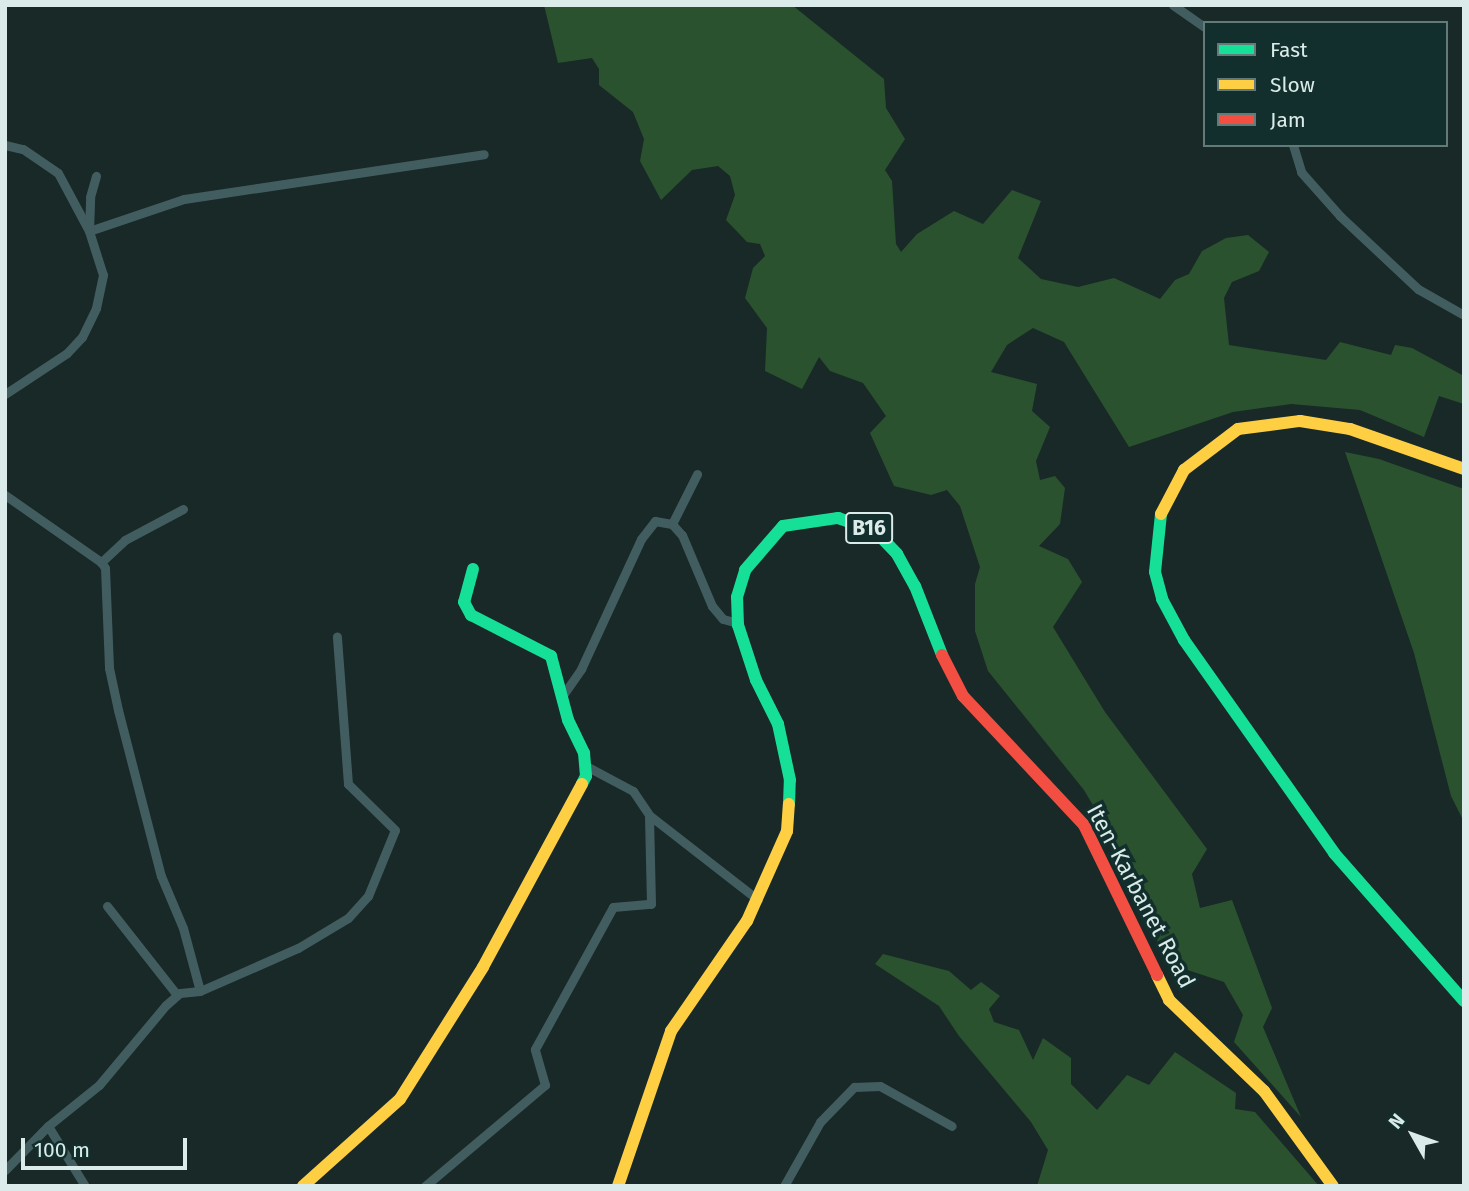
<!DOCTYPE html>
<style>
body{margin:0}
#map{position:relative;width:1469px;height:1191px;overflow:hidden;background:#182927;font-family:"Fira Sans",sans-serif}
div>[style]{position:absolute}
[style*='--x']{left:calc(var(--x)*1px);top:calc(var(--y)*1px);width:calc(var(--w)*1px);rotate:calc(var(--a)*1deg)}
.green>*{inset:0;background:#2b522f}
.street>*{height:9px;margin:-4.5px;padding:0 4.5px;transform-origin:4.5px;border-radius:4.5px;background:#425d60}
.fast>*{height:12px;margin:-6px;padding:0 6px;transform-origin:6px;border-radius:6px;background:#16e098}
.slow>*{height:12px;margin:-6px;padding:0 6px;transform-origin:6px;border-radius:6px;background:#ffcf43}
.jam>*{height:12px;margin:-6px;padding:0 6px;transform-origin:6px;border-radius:6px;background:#f24e42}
span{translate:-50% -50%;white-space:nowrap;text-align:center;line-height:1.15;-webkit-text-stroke:7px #122f2d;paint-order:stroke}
.shield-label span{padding:2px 5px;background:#122f2d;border:2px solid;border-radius:5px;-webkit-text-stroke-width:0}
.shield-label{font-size:21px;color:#daebe9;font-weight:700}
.street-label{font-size:23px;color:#daebe9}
.frame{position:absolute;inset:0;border:7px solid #daebe9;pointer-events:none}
.legend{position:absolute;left:1203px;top:21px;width:245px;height:126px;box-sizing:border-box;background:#122f2d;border:2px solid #627a78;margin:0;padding:9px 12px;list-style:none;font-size:21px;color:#daebe9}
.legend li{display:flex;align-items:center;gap:14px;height:35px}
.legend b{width:35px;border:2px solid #627a78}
.north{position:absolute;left:1378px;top:1100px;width:70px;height:70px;-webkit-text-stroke:5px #122f2d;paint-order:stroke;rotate:310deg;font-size:19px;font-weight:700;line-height:28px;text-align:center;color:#daebe9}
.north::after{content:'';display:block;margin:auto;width:24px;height:32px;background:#daebe9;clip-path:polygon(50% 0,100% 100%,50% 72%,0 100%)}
.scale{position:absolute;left:21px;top:1138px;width:166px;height:32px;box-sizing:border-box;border:4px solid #daebe9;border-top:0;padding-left:9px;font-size:21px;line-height:24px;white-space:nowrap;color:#daebe9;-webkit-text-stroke:5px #122f2d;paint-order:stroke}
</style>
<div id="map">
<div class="green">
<i style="clip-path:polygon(544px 5px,792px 5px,884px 79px,886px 108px,905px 139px,885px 170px,892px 181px,896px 244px,901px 252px,917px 234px,954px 211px,983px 224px,1012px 190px,1041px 201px,1018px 258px,1041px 279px,1078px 287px,1114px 278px,1160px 299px,1175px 280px,1189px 274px,1202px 251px,1226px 238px,1248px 235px,1269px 252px,1259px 271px,1232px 282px,1224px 298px,1229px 345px,1326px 360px,1340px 342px,1391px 355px,1395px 345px,1412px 348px,1464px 376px,1464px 404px,1439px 396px,1424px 437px,1360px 410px,1291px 404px,1233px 412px,1129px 447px,1064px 342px,1033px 328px,1007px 345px,991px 372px,1037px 384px,1032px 411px,1050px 427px,1036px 461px,1040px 480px,1055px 476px,1065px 488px,1060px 524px,1039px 546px,1068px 559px,1082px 582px,1053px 627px,1105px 712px,1207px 849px,1192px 874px,1200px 908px,1232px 900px,1272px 1008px,1263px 1027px,1301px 1117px,1234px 1042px,1243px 1015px,1224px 982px,1166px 963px,1121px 853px,1084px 790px,988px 671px,975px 631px,975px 584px,980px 567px,960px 506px,947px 490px,931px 495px,894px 486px,870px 433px,886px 416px,863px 383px,830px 371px,819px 357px,802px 389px,765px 371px,767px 328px,745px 298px,753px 268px,765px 256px,760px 244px,747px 242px,726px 220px,735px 195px,730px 176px,718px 166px,692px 170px,661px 200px,640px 161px,644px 139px,633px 112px,599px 85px,599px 69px,592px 58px,558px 63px)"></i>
<i style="clip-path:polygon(1345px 452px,1379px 459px,1464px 489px,1464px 822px,1451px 796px,1414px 653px)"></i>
<i style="clip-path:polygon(883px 954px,949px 971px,971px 990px,981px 982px,1000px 996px,989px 1009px,994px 1022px,1019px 1030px,1033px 1060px,1043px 1038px,1071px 1058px,1071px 1084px,1097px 1110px,1127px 1075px,1149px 1085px,1175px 1052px,1236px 1093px,1235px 1109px,1255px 1112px,1319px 1186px,1037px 1186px,1048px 1150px,1031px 1122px,959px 1036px,939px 1006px,875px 964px)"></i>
</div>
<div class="street">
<i style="--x:1173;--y:5;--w:39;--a:35"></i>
<i style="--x:5;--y:145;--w:18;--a:13"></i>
<i style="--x:23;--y:149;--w:42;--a:34.4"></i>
<i style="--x:58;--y:173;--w:66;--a:61.9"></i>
<i style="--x:89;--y:231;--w:100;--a:-18.6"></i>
<i style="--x:184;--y:199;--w:303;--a:-8.5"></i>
<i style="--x:1293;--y:145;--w:28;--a:73"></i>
<i style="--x:1301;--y:172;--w:59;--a:48.4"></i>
<i style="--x:1340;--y:216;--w:107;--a:43.1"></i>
<i style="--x:1418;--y:289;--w:53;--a:29.5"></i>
<i style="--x:5;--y:394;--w:74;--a:-33.5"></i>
<i style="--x:67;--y:353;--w:22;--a:-47"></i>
<i style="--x:82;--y:337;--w:32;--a:-64"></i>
<i style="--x:96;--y:308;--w:34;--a:-78"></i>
<i style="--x:103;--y:275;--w:46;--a:-107.7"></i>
<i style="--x:89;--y:231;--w:34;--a:-88"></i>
<i style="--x:90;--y:197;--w:22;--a:-74"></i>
<i style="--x:5;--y:495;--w:117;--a:34.9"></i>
<i style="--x:183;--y:509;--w:66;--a:151.9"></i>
<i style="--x:125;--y:540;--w:33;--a:137"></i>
<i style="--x:101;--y:562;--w:7;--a:56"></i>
<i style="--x:105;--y:568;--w:100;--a:87.7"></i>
<i style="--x:109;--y:668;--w:43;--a:77.9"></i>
<i style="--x:118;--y:710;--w:171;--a:75.5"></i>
<i style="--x:161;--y:876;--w:56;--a:67.1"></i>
<i style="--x:183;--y:928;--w:65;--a:74.9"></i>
<i style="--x:672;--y:524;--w:56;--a:-63.4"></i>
<i style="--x:563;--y:695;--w:32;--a:-55"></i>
<i style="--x:581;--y:669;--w:143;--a:-65.2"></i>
<i style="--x:641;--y:539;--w:23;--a:-52"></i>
<i style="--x:655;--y:521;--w:17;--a:10"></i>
<i style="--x:672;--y:524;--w:15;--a:48"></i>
<i style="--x:682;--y:535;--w:77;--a:67.1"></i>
<i style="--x:712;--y:606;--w:17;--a:50"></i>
<i style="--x:723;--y:619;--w:16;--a:15"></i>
<i style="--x:586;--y:766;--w:53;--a:28"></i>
<i style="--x:633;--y:791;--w:29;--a:56"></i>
<i style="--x:649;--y:815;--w:138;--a:37.9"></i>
<i style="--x:107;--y:906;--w:113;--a:51.8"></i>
<i style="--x:5;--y:1170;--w:62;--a:-45.7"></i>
<i style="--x:85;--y:1186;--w:70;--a:-121.7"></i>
<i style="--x:48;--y:1126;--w:65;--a:-38.8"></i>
<i style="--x:99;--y:1085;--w:104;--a:-50.1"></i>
<i style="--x:166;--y:1005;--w:18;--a:-41"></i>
<i style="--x:180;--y:993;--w:20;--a:-6"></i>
<i style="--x:200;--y:991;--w:107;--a:-23.7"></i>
<i style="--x:298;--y:948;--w:58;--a:-31"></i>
<i style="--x:348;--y:918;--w:30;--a:-48"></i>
<i style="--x:368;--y:896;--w:71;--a:-67.8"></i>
<i style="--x:395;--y:830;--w:66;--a:-135.6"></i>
<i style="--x:348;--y:784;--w:148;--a:-94.3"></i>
<i style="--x:425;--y:1186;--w:157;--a:-40.1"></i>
<i style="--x:545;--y:1085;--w:37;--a:-106"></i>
<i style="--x:535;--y:1049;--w:162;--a:-61.2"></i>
<i style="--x:613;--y:907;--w:38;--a:-5"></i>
<i style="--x:651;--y:904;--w:89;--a:-91.3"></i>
<i style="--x:784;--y:1186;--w:73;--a:-60.6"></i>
<i style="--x:820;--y:1122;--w:49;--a:-45.8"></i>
<i style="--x:854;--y:1087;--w:26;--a:-2"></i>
<i style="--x:880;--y:1086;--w:82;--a:29.1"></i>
</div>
<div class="fast">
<i style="--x:1161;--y:514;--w:58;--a:95.9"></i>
<i style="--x:1155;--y:572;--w:28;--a:75"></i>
<i style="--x:1162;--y:599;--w:47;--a:61.8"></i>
<i style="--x:1184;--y:640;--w:261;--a:54.8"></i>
<i style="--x:1334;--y:853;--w:197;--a:48.7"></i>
<i style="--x:473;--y:569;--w:34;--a:105"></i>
<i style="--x:464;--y:602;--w:15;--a:62"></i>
<i style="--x:471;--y:615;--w:90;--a:27.1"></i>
<i style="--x:551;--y:656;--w:66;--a:75.1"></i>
<i style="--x:568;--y:720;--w:37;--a:64"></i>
<i style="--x:584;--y:753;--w:23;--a:85"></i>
<i style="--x:586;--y:776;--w:9;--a:117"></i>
<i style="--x:789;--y:804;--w:24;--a:-88"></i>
<i style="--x:790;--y:780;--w:57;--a:-102.1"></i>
<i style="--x:778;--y:724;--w:49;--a:-116.6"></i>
<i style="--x:756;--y:680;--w:58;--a:-108.1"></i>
<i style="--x:738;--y:625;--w:28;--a:-92"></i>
<i style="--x:737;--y:597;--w:28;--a:-73"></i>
<i style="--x:745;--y:570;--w:58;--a:-49.2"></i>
<i style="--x:783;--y:526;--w:56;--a:-8.3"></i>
<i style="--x:838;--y:518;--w:39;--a:19"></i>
<i style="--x:875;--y:531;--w:32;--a:46"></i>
<i style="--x:897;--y:554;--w:37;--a:61"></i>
<i style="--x:915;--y:586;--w:74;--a:68.6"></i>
</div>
<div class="slow">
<i style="--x:1161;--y:514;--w:50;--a:-62.4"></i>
<i style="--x:1184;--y:470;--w:68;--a:-37.2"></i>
<i style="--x:1238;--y:429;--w:63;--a:-7.4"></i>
<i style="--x:1300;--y:421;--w:51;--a:9.1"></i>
<i style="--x:1350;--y:429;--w:121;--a:19.3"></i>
<i style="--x:1157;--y:975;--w:28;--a:64"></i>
<i style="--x:1169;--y:1000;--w:132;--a:43.8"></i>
<i style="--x:1264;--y:1091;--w:117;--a:54"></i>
<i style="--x:303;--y:1186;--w:130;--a:-41.9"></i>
<i style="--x:400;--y:1099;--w:156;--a:-57.8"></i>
<i style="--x:483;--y:967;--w:208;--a:-61.6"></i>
<i style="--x:618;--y:1186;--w:164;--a:-71.1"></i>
<i style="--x:671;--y:1031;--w:134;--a:-55.4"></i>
<i style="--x:747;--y:921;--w:98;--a:-66"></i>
<i style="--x:787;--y:831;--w:27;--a:-86"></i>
</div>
<div class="jam">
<i style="--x:942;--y:655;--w:46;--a:62.9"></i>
<i style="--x:963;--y:696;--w:177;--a:46.8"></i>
<i style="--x:1084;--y:825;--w:167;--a:64"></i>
</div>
<div class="shield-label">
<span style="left:869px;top:528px">B16</span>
</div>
<div class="street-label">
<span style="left:1141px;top:896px;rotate:62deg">Iten-Karbanet Road</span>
</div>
<div class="frame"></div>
<ul class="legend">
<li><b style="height:9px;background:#16e098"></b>Fast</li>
<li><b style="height:9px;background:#ffcf43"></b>Slow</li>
<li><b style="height:9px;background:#f24e42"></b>Jam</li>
</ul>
<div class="north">N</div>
<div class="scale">100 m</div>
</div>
